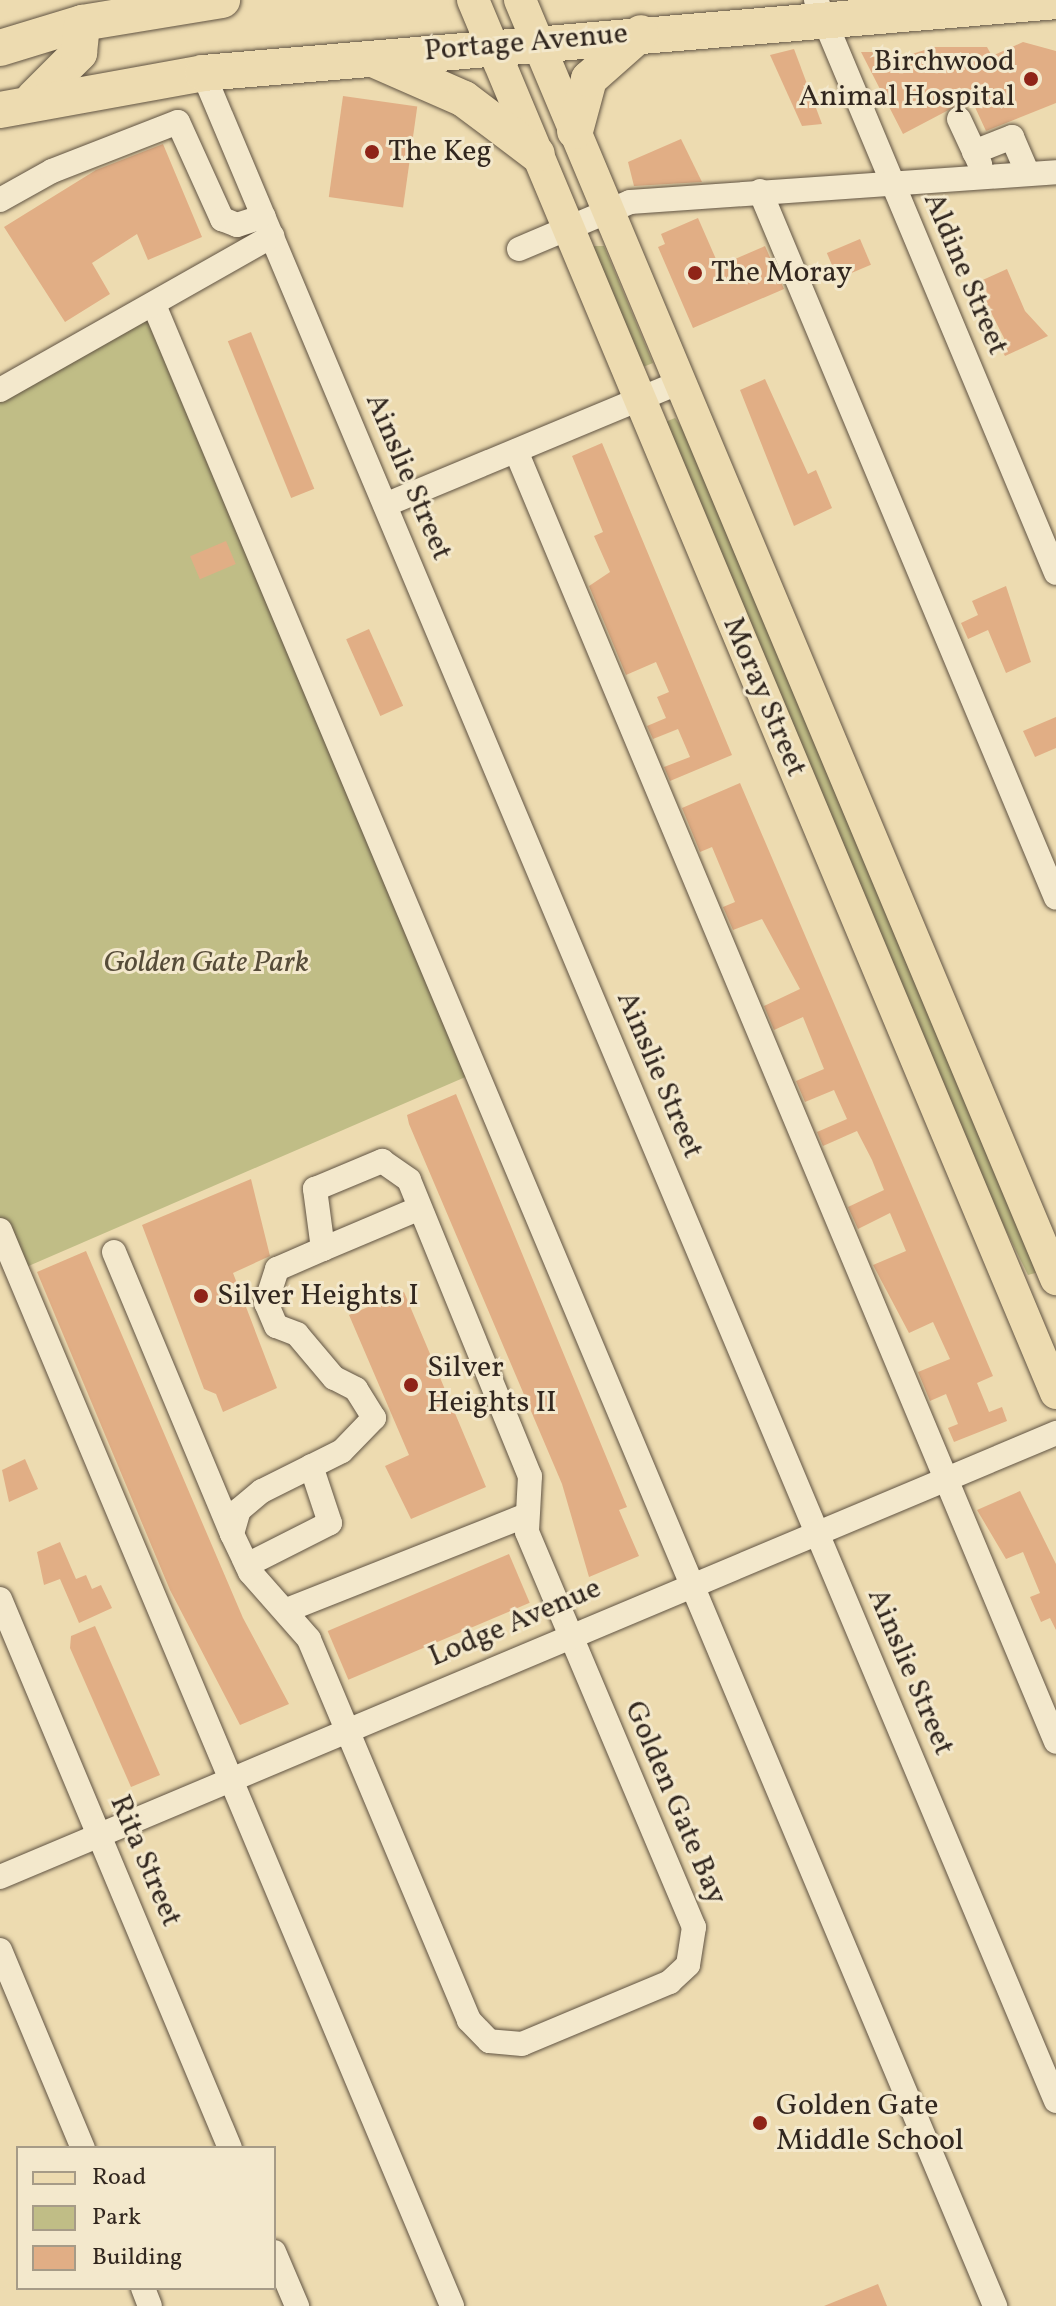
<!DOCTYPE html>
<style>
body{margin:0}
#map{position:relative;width:1056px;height:2306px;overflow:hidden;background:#eddbb0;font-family:Vollkorn,serif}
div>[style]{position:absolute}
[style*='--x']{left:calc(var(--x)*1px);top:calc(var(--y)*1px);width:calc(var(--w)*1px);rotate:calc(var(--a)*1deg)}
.green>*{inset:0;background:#c0bd86}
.building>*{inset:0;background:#e1ae85;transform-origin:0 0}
.roads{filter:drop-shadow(0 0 2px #615443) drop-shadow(0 0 2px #615443)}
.minor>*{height:24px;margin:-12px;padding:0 12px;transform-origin:12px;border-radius:12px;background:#f3e8cc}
.major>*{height:32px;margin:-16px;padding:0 16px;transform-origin:16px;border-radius:16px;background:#eddbb0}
.highway>*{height:36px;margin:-18px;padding:0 18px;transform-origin:18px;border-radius:18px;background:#eddbb0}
.dots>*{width:22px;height:22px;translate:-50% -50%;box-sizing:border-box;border:4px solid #f3e8cc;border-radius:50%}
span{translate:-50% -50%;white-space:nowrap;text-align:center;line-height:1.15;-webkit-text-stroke:6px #f3e8cc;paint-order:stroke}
.street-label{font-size:30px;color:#32271f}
.poi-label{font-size:30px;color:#32271f}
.right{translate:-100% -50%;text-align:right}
.left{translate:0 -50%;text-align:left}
.park-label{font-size:30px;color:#564c39;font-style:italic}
.legend{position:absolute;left:16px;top:2146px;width:260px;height:144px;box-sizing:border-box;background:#f3e8cc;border:2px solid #a69b87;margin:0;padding:10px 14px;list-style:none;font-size:24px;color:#32271f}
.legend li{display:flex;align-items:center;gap:16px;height:40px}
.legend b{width:40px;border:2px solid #a69b87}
</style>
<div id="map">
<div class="green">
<i style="clip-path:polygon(590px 246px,604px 246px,653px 363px,643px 367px)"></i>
<i style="clip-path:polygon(154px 305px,477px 1072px,17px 1271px,0 1230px,0 390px)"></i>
<i style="clip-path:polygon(675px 418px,683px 429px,1039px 1272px,1028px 1275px,990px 1198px,665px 422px)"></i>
</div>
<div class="building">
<i style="clip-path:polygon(1023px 42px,1056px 51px,1056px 103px,986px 131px,974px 105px,960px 104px,903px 134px,861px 52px,881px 52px,887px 62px,934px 47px,987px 47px,992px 56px)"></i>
<i style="clip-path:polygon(794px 49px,822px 124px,802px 126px,770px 55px)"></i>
<i style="left:343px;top:96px;width:75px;height:102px;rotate:8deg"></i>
<i style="clip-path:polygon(681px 139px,702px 182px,634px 186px,628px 162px)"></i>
<i style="clip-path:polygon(163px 144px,202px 237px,148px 260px,137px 234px,92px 263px,110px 294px,65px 322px,4px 227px,96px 170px)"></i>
<i style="clip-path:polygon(698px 218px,719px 266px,765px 246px,784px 289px,693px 328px,658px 247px,665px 244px,661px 234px)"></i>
<i style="left:860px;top:239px;width:28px;height:36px;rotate:67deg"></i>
<i style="clip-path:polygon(1007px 269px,1025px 311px,1048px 336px,1005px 356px,998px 343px,1005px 340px,976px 283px)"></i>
<i style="left:251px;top:332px;width:169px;height:25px;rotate:68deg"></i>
<i style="clip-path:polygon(765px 379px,808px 474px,816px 470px,832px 508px,794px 526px,740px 390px)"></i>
<i style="clip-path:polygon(602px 443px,732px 755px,670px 781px,664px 767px,690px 757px,678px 729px,653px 739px,647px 726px,666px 718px,657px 697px,669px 692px,656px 662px,626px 675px,589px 586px,610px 572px,594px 536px,603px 532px,572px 456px)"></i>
<i style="left:226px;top:541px;width:25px;height:39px;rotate:67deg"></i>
<i style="clip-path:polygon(1006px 586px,1031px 662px,1006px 673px,988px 630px,968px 639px,961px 623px,978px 615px,972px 601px)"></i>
<i style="left:369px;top:629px;width:84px;height:25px;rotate:66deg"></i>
<i style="clip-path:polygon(1056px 717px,1056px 748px,1035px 757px,1023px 731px)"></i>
<i style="clip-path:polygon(740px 783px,993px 1376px,977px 1383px,989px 1412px,1002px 1407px,1007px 1421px,954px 1442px,948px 1428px,958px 1424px,946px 1394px,930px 1401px,918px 1372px,950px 1359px,933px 1322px,909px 1333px,873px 1265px,906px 1251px,890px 1213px,858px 1229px,848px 1207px,884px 1190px,872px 1160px,857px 1131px,823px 1146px,817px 1132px,847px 1119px,834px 1090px,805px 1102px,796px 1081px,824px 1069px,803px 1017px,774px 1030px,764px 1006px,800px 989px,762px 919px,733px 930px,723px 907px,735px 902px,712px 847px,700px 852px,682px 808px)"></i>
<i style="clip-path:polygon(456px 1094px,627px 1507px,619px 1510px,639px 1556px,589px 1577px,562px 1484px,409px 1124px,407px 1115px)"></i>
<i style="clip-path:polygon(251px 1179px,270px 1256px,233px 1273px,277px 1388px,223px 1412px,216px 1394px,204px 1389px,142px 1225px)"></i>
<i style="clip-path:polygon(86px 1251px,243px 1618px,289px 1704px,240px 1725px,170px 1590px,37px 1272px)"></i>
<i style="clip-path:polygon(404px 1292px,486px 1487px,411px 1519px,385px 1466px,409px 1455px,349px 1315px)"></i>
<i style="clip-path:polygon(25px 1459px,38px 1489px,9px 1502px,2px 1470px)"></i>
<i style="clip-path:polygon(1020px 1491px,1056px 1564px,1056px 1630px,1050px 1618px,1041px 1622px,1030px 1597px,1040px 1593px,1023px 1552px,1006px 1559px,977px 1510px)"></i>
<i style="clip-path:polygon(60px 1542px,76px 1579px,86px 1575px,92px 1589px,101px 1585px,112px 1608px,79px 1623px,60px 1579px,44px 1585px,37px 1552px)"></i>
<i style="left:509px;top:1554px;width:53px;height:197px;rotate:67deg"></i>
<i style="clip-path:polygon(95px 1626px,160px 1775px,131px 1787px,70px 1648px,71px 1636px)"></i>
<i style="clip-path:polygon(878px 2284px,887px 2306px,824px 2306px)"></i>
</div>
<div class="roads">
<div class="minor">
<i style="--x:816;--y:0;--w:621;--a:67.27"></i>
<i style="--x:203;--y:73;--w:2200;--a:67.19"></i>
<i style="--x:959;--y:119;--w:50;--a:65"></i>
<i style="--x:974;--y:152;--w:41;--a:-21.5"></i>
<i style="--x:1012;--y:137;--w:40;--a:66.6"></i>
<i style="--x:760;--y:191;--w:766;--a:67.28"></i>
<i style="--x:0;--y:200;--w:60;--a:-29.1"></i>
<i style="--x:52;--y:171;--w:135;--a:-21.3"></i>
<i style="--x:178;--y:122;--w:107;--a:65.6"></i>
<i style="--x:222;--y:219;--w:16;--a:22"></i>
<i style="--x:237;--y:225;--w:28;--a:-18"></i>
<i style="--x:519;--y:249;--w:121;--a:-22.9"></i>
<i style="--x:630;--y:202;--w:427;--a:-4"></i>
<i style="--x:154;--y:305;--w:2171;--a:67.2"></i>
<i style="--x:0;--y:390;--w:313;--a:-29.5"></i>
<i style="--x:516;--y:451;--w:1399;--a:67.3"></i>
<i style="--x:385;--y:505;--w:320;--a:-22.6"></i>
<i style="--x:382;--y:1161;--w:33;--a:35"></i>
<i style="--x:409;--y:1180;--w:320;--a:67.8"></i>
<i style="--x:530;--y:1476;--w:56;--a:93.1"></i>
<i style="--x:527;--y:1532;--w:429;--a:67.1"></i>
<i style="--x:694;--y:1927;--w:38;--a:99"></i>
<i style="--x:688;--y:1965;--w:25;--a:137"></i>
<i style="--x:670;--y:1982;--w:160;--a:157.3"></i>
<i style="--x:522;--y:2044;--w:33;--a:-175"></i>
<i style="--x:489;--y:2041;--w:29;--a:-134"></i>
<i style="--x:469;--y:2020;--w:413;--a:-112.8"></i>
<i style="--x:309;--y:1639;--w:89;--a:-131.4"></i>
<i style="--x:250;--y:1572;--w:42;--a:-115.3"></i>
<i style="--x:232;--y:1534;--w:25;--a:-74"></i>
<i style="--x:239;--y:1510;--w:30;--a:-40"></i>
<i style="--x:262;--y:1491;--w:89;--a:-26.6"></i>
<i style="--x:342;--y:1451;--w:46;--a:-45.9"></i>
<i style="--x:374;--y:1418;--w:34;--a:-122"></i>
<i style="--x:356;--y:1389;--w:25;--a:-153"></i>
<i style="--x:334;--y:1378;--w:57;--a:-130.1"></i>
<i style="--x:297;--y:1334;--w:22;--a:-159"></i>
<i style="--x:276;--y:1326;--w:25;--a:-113"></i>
<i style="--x:266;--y:1303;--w:36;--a:-72"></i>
<i style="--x:277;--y:1269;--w:50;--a:-23.5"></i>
<i style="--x:323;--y:1249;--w:61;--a:-97.6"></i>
<i style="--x:315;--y:1189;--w:73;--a:-22.7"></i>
<i style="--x:0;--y:1230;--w:1167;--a:67.21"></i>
<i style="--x:323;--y:1249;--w:105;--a:-22.9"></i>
<i style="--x:114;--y:1252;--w:306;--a:67.3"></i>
<i style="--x:247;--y:1565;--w:93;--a:-26.8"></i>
<i style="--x:330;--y:1523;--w:60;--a:-108.4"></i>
<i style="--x:0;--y:1599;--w:595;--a:67.27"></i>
<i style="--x:287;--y:1610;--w:258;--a:-21.6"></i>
<i style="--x:0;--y:1877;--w:1146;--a:-22.8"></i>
<i style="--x:0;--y:1950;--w:215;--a:67.3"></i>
<i style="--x:274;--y:2252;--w:59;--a:66.9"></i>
<i style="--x:143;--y:2288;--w:19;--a:69"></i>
</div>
<div class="major">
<i style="--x:473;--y:0;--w:1510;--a:67.29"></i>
<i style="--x:520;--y:0;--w:1387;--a:67.26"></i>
</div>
<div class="highway">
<i style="--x:0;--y:48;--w:86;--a:-17"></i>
<i style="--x:82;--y:23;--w:142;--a:-9.3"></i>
<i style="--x:373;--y:59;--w:99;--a:23.7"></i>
<i style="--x:464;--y:99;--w:91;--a:37"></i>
<i style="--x:34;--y:98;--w:64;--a:-45"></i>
<i style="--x:79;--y:53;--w:30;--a:-84"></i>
<i style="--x:0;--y:110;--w:206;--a:-10.3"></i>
<i style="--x:203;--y:73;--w:856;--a:-4.82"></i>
<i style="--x:575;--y:131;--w:54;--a:-74.9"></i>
<i style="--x:589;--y:79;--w:69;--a:-41.5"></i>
</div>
</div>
<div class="dots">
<i style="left:1031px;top:79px;background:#8f2418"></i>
<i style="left:372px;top:152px;background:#8f2418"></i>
<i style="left:695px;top:273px;background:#8f2418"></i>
<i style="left:201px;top:1296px;background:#8f2418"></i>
<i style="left:411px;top:1385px;background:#8f2418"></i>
<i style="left:760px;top:2123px;background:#8f2418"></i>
</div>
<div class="street-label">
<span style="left:526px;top:43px;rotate:-5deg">Portage Avenue</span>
<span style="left:965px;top:274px;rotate:67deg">Aldine Street</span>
<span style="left:408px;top:477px;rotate:67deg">Ainslie Street</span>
<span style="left:764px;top:697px;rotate:67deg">Moray Street</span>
<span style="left:659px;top:1075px;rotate:67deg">Ainslie Street</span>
<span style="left:515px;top:1623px;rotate:-23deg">Lodge Avenue</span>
<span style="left:910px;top:1672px;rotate:67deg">Ainslie Street</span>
<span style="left:675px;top:1803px;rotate:67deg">Golden Gate Bay</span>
<span style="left:145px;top:1861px;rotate:67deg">Rita Street</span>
</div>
<div class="poi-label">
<span class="right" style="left:1015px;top:79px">Birchwood<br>Animal Hospital</span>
<span class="left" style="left:388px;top:152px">The Keg</span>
<span class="left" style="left:711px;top:273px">The Moray</span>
<span class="left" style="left:217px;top:1296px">Silver Heights I</span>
<span class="left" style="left:427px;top:1385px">Silver<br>Heights II</span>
<span class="left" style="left:776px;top:2123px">Golden Gate<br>Middle School</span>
</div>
<div class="park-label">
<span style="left:206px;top:963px">Golden Gate Park</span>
</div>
<ul class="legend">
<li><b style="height:10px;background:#eddbb0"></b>Road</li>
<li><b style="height:22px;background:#c0bd86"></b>Park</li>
<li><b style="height:22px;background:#e1ae85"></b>Building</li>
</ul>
</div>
